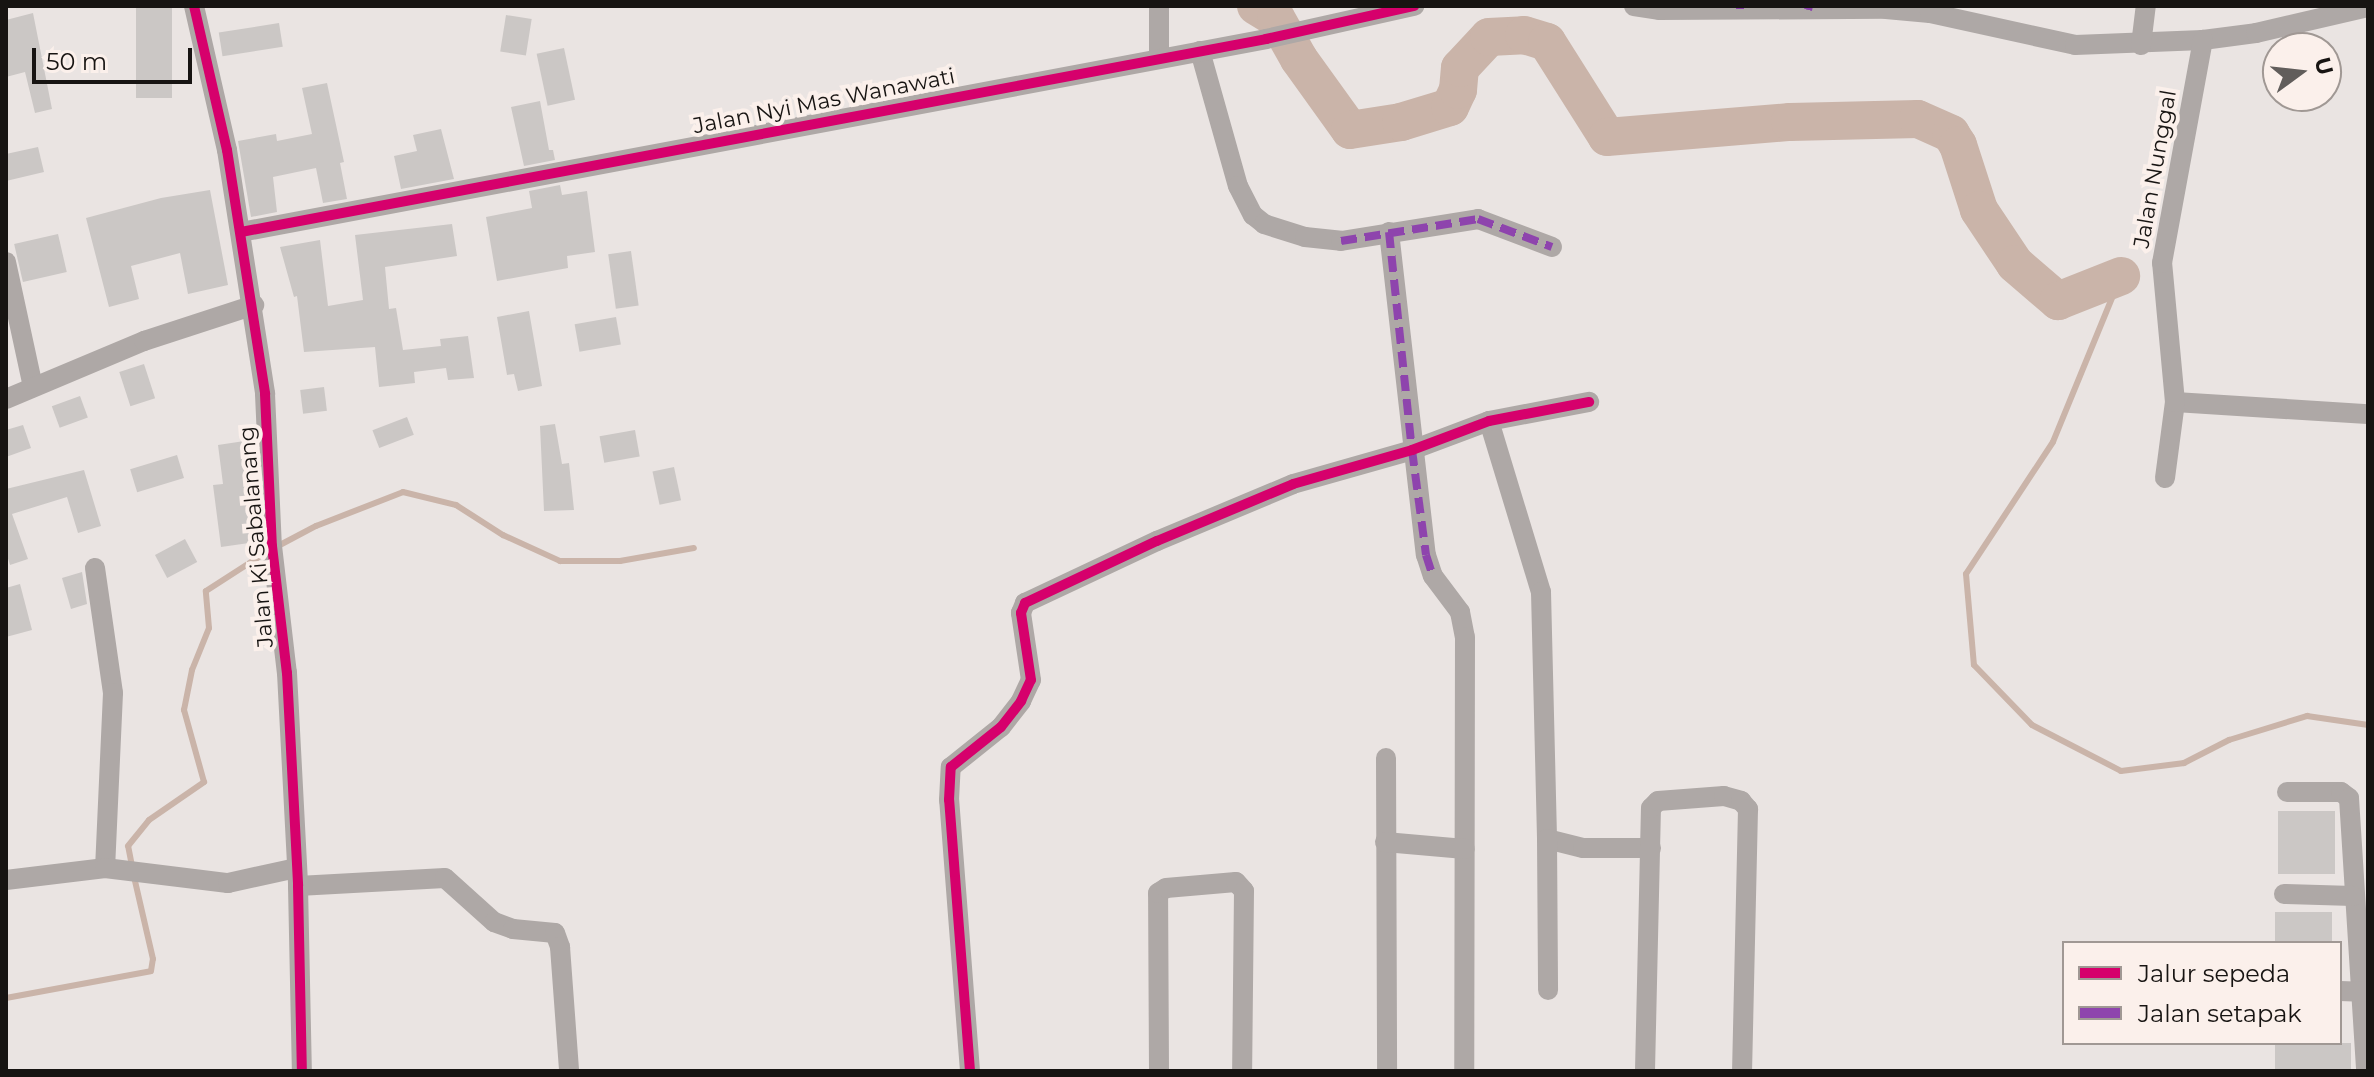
<!DOCTYPE html>
<style>
body{margin:0}
#map{position:relative;width:2374px;height:1077px;overflow:hidden;background:#eae4e2;font-family:Montserrat,sans-serif}
div>[style]{position:absolute}
[style*='--x']{left:calc(var(--x)*1px);top:calc(var(--y)*1px);width:calc(var(--w)*1px);rotate:calc(var(--a)*1deg)}
.stream>*{height:6px;margin:-3px;padding:0 3px;transform-origin:3px;border-radius:3px;background:#cab4a9}
.river>*{height:38px;margin:-19px;padding:0 19px;transform-origin:19px;border-radius:19px;background:#cab4a9}
.building>*{inset:0;background:#cbc7c5;transform-origin:0 0}
.minor>*{height:20px;margin:-10px;padding:0 10px;transform-origin:10px;border-radius:10px;background:#aea8a6}
.quiet>*{height:8px;margin-top:-4px;transform-origin:0;background:repeating-linear-gradient(90deg,#8e44ad 0 16px,transparent 0 24px)}
.cycleway>*{height:10px;margin:-5px;padding:0 5px;transform-origin:5px;border-radius:5px;background:#d6006c}
span{translate:-50% -50%;white-space:nowrap;text-align:center;line-height:1.15;-webkit-text-stroke:8px #fbf0eb;paint-order:stroke}
.street-label{font-size:22px;color:#171412}
.frame{position:absolute;inset:0;border:8px solid #171412;pointer-events:none}
.legend{position:absolute;left:2062px;top:941px;width:280px;height:104px;box-sizing:border-box;background:#fbf0eb;border:2px solid #a09894;margin:0;padding:10px 14px;list-style:none;font-size:24px;color:#171412}
.legend li{display:flex;align-items:center;gap:16px;height:40px}
.legend b{width:40px;border:2px solid #a09894}
.north{position:absolute;left:2262px;top:32px;width:80px;height:80px;box-sizing:border-box;background:#fbf0eb;border:2px solid #a09894;border-radius:50%;rotate:75deg;font-size:22px;font-weight:700;line-height:32px;text-align:center;color:#171412}
.north::after{content:'';display:block;margin:auto;width:28px;height:36px;background:#615d5b;clip-path:polygon(50% 0,100% 100%,50% 72%,0 100%)}
.scale{position:absolute;left:32px;top:48px;width:160px;height:36px;box-sizing:border-box;border:4px solid #171412;border-top:0;padding-left:10px;font-size:24px;line-height:28px;white-space:nowrap;color:#171412;-webkit-text-stroke:6px #fbf0eb;paint-order:stroke}
</style>
<div id="map">
<div class="stream">
<i style="--x:2121;--y:276;--w:179;--a:112.3"></i>
<i style="--x:2053;--y:442;--w:158;--a:123.4"></i>
<i style="--x:1966;--y:574;--w:91;--a:85"></i>
<i style="--x:1974;--y:665;--w:83;--a:46"></i>
<i style="--x:2032;--y:725;--w:100;--a:27.3"></i>
<i style="--x:2121;--y:771;--w:64;--a:-7.2"></i>
<i style="--x:2184;--y:763;--w:51;--a:-27.1"></i>
<i style="--x:2229;--y:740;--w:82;--a:-17.1"></i>
<i style="--x:2307;--y:716;--w:62;--a:8.4"></i>
<i style="--x:278;--y:546;--w:43;--a:-27.8"></i>
<i style="--x:316;--y:526;--w:93;--a:-21.3"></i>
<i style="--x:403;--y:492;--w:55;--a:13.8"></i>
<i style="--x:456;--y:505;--w:56;--a:32.6"></i>
<i style="--x:503;--y:535;--w:63;--a:24.5"></i>
<i style="--x:560;--y:561;--w:60;--a:0"></i>
<i style="--x:620;--y:561;--w:75;--a:-10"></i>
<i style="--x:132;--y:866;--w:20;--a:-101"></i>
<i style="--x:128;--y:846;--w:33;--a:-51"></i>
<i style="--x:149;--y:820;--w:67;--a:-34.6"></i>
<i style="--x:204;--y:782;--w:75;--a:-105.5"></i>
<i style="--x:184;--y:710;--w:41;--a:-78.7"></i>
<i style="--x:192;--y:670;--w:45;--a:-68"></i>
<i style="--x:209;--y:628;--w:37;--a:-95"></i>
<i style="--x:206;--y:591;--w:74;--a:-32.8"></i>
<i style="--x:6;--y:998;--w:147;--a:-10.5"></i>
<i style="--x:151;--y:971;--w:12;--a:-81"></i>
<i style="--x:153;--y:959;--w:84;--a:-103"></i>
</div>
<div class="river">
<i style="--x:1256;--y:6;--w:23;--a:31"></i>
<i style="--x:1276;--y:18;--w:47;--a:60.7"></i>
<i style="--x:1299;--y:59;--w:87;--a:54.3"></i>
<i style="--x:1350;--y:130;--w:52;--a:-8.9"></i>
<i style="--x:1401;--y:122;--w:51;--a:-17"></i>
<i style="--x:1450;--y:107;--w:19;--a:-65"></i>
<i style="--x:1458;--y:90;--w:22;--a:-85"></i>
<i style="--x:1460;--y:68;--w:42;--a:-46.9"></i>
<i style="--x:1489;--y:37;--w:35;--a:-3"></i>
<i style="--x:1524;--y:35;--w:24;--a:17"></i>
<i style="--x:1547;--y:42;--w:112;--a:57.7"></i>
<i style="--x:1607;--y:137;--w:184;--a:-4.7"></i>
<i style="--x:1790;--y:122;--w:128;--a:-1.3"></i>
<i style="--x:1918;--y:119;--w:36;--a:24"></i>
<i style="--x:1951;--y:134;--w:13;--a:58"></i>
<i style="--x:1958;--y:145;--w:68;--a:72.1"></i>
<i style="--x:1979;--y:210;--w:65;--a:56.3"></i>
<i style="--x:2015;--y:264;--w:57;--a:40.7"></i>
<i style="--x:2058;--y:301;--w:68;--a:-21.6"></i>
</div>
<div class="building">
<i style="left:136px;top:6px;width:36px;height:92px"></i>
<i style="clip-path:polygon(33px 13px,52px 109px,35px 113px,25px 72px,6px 77px,6px 20px)"></i>
<i style="left:506px;top:15px;width:26px;height:37px;rotate:9deg"></i>
<i style="left:279px;top:23px;width:24px;height:61px;rotate:81deg"></i>
<i style="left:564px;top:48px;width:53px;height:28px;rotate:78deg"></i>
<i style="clip-path:polygon(327px 83px,344px 162px,340px 163px,347px 199px,323px 203px,316px 168px,273px 177px,277px 212px,251px 217px,238px 141px,276px 134px,277px 141px,312px 134px,302px 88px)"></i>
<i style="clip-path:polygon(540px 101px,549px 150px,553px 150px,555px 160px,524px 166px,511px 107px)"></i>
<i style="clip-path:polygon(441px 129px,454px 179px,401px 189px,394px 156px,417px 151px,413px 135px)"></i>
<i style="clip-path:polygon(38px 147px,44px 172px,6px 181px,6px 154px)"></i>
<i style="clip-path:polygon(560px 185px,562px 195px,587px 191px,595px 252px,567px 256px,568px 268px,497px 281px,486px 217px,532px 208px,529px 191px)"></i>
<i style="clip-path:polygon(210px 190px,228px 285px,188px 294px,180px 253px,131px 266px,139px 299px,109px 307px,86px 218px,161px 198px)"></i>
<i style="clip-path:polygon(452px 224px,457px 256px,385px 267px,389px 309px,396px 308px,403px 350px,441px 346px,440px 339px,468px 336px,474px 378px,448px 380px,446px 368px,414px 372px,415px 383px,379px 387px,375px 347px,304px 352px,297px 296px,294px 297px,280px 247px,320px 240px,328px 306px,363px 300px,355px 235px)"></i>
<i style="left:58px;top:234px;width:39px;height:45px;rotate:77deg"></i>
<i style="left:631px;top:251px;width:55px;height:23px;rotate:82deg"></i>
<i style="clip-path:polygon(529px 311px,542px 386px,518px 391px,514px 374px,507px 375px,497px 317px)"></i>
<i style="left:616px;top:317px;width:28px;height:42px;rotate:80deg"></i>
<i style="left:144px;top:364px;width:36px;height:26px;rotate:72deg"></i>
<i style="left:324px;top:387px;width:24px;height:24px;rotate:83deg"></i>
<i style="left:80px;top:396px;width:23px;height:30px;rotate:70deg"></i>
<i style="left:407px;top:417px;width:19px;height:37px;rotate:69deg"></i>
<i style="clip-path:polygon(555px 424px,562px 464px,569px 463px,574px 510px,544px 511px,540px 426px)"></i>
<i style="clip-path:polygon(23px 425px,31px 448px,6px 457px,6px 430px)"></i>
<i style="left:635px;top:430px;width:27px;height:36px;rotate:80deg"></i>
<i style="clip-path:polygon(251px 440px,255px 466px,246px 467px,256px 542px,221px 547px,213px 485px,223px 484px,218px 445px)"></i>
<i style="left:177px;top:455px;width:24px;height:49px;rotate:73deg"></i>
<i style="left:674px;top:467px;width:34px;height:22px;rotate:78deg"></i>
<i style="clip-path:polygon(84px 470px,101px 526px,78px 533px,67px 497px,12px 514px,28px 559px,10px 565px,6px 552px,6px 489px)"></i>
<i style="left:185px;top:539px;width:26px;height:34px;rotate:62deg"></i>
<i style="clip-path:polygon(82px 572px,87px 604px,71px 609px,62px 578px)"></i>
<i style="clip-path:polygon(20px 584px,32px 630px,6px 637px,6px 588px)"></i>
<i style="left:2278px;top:811px;width:57px;height:63px"></i>
<i style="left:2275px;top:912px;width:57px;height:31px"></i>
<i style="left:2275px;top:1043px;width:76px;height:28px"></i>
</div>
<div class="minor">
<i style="--x:194;--y:6;--w:148;--a:77.1"></i>
<i style="--x:227;--y:150;--w:247;--a:81.1"></i>
<i style="--x:265;--y:394;--w:152;--a:87.4"></i>
<i style="--x:272;--y:546;--w:128;--a:83.3"></i>
<i style="--x:287;--y:673;--w:213;--a:87"></i>
<i style="--x:298;--y:886;--w:185;--a:88.8"></i>
<i style="--x:1634;--y:6;--w:25;--a:9"></i>
<i style="--x:1659;--y:10;--w:227;--a:-0.3"></i>
<i style="--x:1886;--y:9;--w:44;--a:5.2"></i>
<i style="--x:1930;--y:13;--w:148;--a:12.4"></i>
<i style="--x:2075;--y:45;--w:128;--a:-2.2"></i>
<i style="--x:2203;--y:40;--w:53;--a:-7.5"></i>
<i style="--x:2256;--y:33;--w:115;--a:-13.1"></i>
<i style="--x:2141;--y:45;--w:39;--a:-83"></i>
<i style="--x:1200;--y:51;--w:140;--a:74.3"></i>
<i style="--x:1238;--y:186;--w:33;--a:63"></i>
<i style="--x:1253;--y:215;--w:14;--a:39"></i>
<i style="--x:1264;--y:224;--w:43;--a:17.6"></i>
<i style="--x:1305;--y:237;--w:36;--a:6"></i>
<i style="--x:1341;--y:241;--w:139;--a:-9.1"></i>
<i style="--x:1478;--y:219;--w:79;--a:20.7"></i>
<i style="--x:1159;--y:57;--w:51;--a:-90"></i>
<i style="--x:241;--y:232;--w:1043;--a:-10.66"></i>
<i style="--x:1266;--y:39;--w:152;--a:-12.6"></i>
<i style="--x:1389;--y:232;--w:325;--a:83.5"></i>
<i style="--x:1426;--y:555;--w:22;--a:72"></i>
<i style="--x:1433;--y:576;--w:45;--a:53.1"></i>
<i style="--x:1460;--y:612;--w:25;--a:79"></i>
<i style="--x:1465;--y:637;--w:434;--a:90.1"></i>
<i style="--x:6;--y:262;--w:128;--a:77.8"></i>
<i style="--x:6;--y:399;--w:150;--a:-22.8"></i>
<i style="--x:144;--y:341;--w:116;--a:-18.1"></i>
<i style="--x:2175;--y:402;--w:193;--a:3.6"></i>
<i style="--x:1489;--y:421;--w:179;--a:73.1"></i>
<i style="--x:1541;--y:592;--w:247;--a:88.6"></i>
<i style="--x:1547;--y:839;--w:37;--a:14"></i>
<i style="--x:1583;--y:848;--w:68;--a:0"></i>
<i style="--x:2165;--y:478;--w:77;--a:-82.5"></i>
<i style="--x:2175;--y:402;--w:140;--a:-95.3"></i>
<i style="--x:2162;--y:263;--w:227;--a:-79.6"></i>
<i style="--x:95;--y:568;--w:126;--a:81.8"></i>
<i style="--x:113;--y:693;--w:175;--a:92.6"></i>
<i style="--x:1386;--y:758;--w:313;--a:89.8"></i>
<i style="--x:2287;--y:792;--w:54;--a:0"></i>
<i style="--x:2341;--y:792;--w:10;--a:37"></i>
<i style="--x:2349;--y:798;--w:274;--a:86.4"></i>
<i style="--x:1547;--y:839;--w:151;--a:89.6"></i>
<i style="--x:1385;--y:842;--w:80;--a:5"></i>
<i style="--x:6;--y:880;--w:100;--a:-6.9"></i>
<i style="--x:105;--y:868;--w:124;--a:7"></i>
<i style="--x:228;--y:883;--w:70;--a:-12.4"></i>
<i style="--x:298;--y:886;--w:147;--a:-3.1"></i>
<i style="--x:445;--y:878;--w:66;--a:41.9"></i>
<i style="--x:494;--y:922;--w:20;--a:20"></i>
<i style="--x:513;--y:929;--w:42;--a:5.4"></i>
<i style="--x:555;--y:933;--w:15;--a:70"></i>
<i style="--x:560;--y:947;--w:124;--a:85.8"></i>
<i style="--x:2284;--y:894;--w:69;--a:1.7"></i>
<i style="--x:2340;--y:991;--w:28;--a:2"></i>
<i style="--x:970;--y:1071;--w:272;--a:-94.4"></i>
<i style="--x:949;--y:800;--w:33;--a:-87"></i>
<i style="--x:951;--y:767;--w:64;--a:-38.7"></i>
<i style="--x:1001;--y:727;--w:33;--a:-52"></i>
<i style="--x:1021;--y:701;--w:23;--a:-65"></i>
<i style="--x:1031;--y:680;--w:68;--a:-98.5"></i>
<i style="--x:1021;--y:613;--w:11;--a:-68"></i>
<i style="--x:1025;--y:603;--w:146;--a:-25.2"></i>
<i style="--x:1157;--y:541;--w:147;--a:-22.7"></i>
<i style="--x:1293;--y:484;--w:124;--a:-15.9"></i>
<i style="--x:1412;--y:450;--w:82;--a:-20.6"></i>
<i style="--x:1489;--y:421;--w:102;--a:-10.8"></i>
<i style="--x:1159;--y:1071;--w:178;--a:-90.3"></i>
<i style="--x:1158;--y:893;--w:9;--a:-32"></i>
<i style="--x:1166;--y:888;--w:70;--a:-4.9"></i>
<i style="--x:1236;--y:882;--w:12;--a:48"></i>
<i style="--x:1244;--y:891;--w:180;--a:90.6"></i>
<i style="--x:1645;--y:1071;--w:263;--a:-88.7"></i>
<i style="--x:1651;--y:808;--w:10;--a:-45"></i>
<i style="--x:1658;--y:801;--w:66;--a:-4.3"></i>
<i style="--x:1724;--y:796;--w:18;--a:16"></i>
<i style="--x:1741;--y:801;--w:11;--a:49"></i>
<i style="--x:1748;--y:809;--w:262;--a:91.3"></i>
</div>
<div class="quiet">
<i style="--x:1740;--y:9;--w:3;--a:-90"></i>
<i style="--x:1808;--y:10;--w:4;--a:-76"></i>
<i style="--x:1389;--y:232;--w:219;--a:84"></i>
<i style="--x:1412;--y:450;--w:106;--a:82.4"></i>
<i style="--x:1426;--y:555;--w:22;--a:72"></i>
<i style="--x:1341;--y:241;--w:139;--a:-9.1"></i>
<i style="--x:1478;--y:219;--w:79;--a:20.7"></i>
</div>
<div class="cycleway">
<i style="--x:194;--y:6;--w:148;--a:77.1"></i>
<i style="--x:227;--y:150;--w:247;--a:81.1"></i>
<i style="--x:265;--y:394;--w:152;--a:87.4"></i>
<i style="--x:272;--y:546;--w:128;--a:83.3"></i>
<i style="--x:287;--y:673;--w:213;--a:87"></i>
<i style="--x:298;--y:886;--w:185;--a:88.8"></i>
<i style="--x:241;--y:232;--w:1043;--a:-10.66"></i>
<i style="--x:1266;--y:39;--w:152;--a:-12.6"></i>
<i style="--x:970;--y:1071;--w:272;--a:-94.4"></i>
<i style="--x:949;--y:800;--w:33;--a:-87"></i>
<i style="--x:951;--y:767;--w:64;--a:-38.7"></i>
<i style="--x:1001;--y:727;--w:33;--a:-52"></i>
<i style="--x:1021;--y:701;--w:23;--a:-65"></i>
<i style="--x:1031;--y:680;--w:68;--a:-98.5"></i>
<i style="--x:1021;--y:613;--w:11;--a:-68"></i>
<i style="--x:1025;--y:603;--w:146;--a:-25.2"></i>
<i style="--x:1157;--y:541;--w:147;--a:-22.7"></i>
<i style="--x:1293;--y:484;--w:124;--a:-15.9"></i>
<i style="--x:1412;--y:450;--w:82;--a:-20.6"></i>
<i style="--x:1489;--y:421;--w:102;--a:-10.8"></i>
</div>
<div class="street-label">
<span style="left:824px;top:101px;rotate:-11deg">Jalan Nyi Mas Wanawati</span>
<span style="left:2155px;top:169px;rotate:-80deg">Jalan Nunggal</span>
<span style="left:256px;top:537px;rotate:-95deg">Jalan Ki Sabalanang</span>
</div>
<div class="frame"></div>
<ul class="legend">
<li><b style="height:10px;background:#d6006c"></b>Jalur sepeda</li>
<li><b style="height:10px;background:#8e44ad"></b>Jalan setapak</li>
</ul>
<div class="north">U</div>
<div class="scale">50 m</div>
</div>
